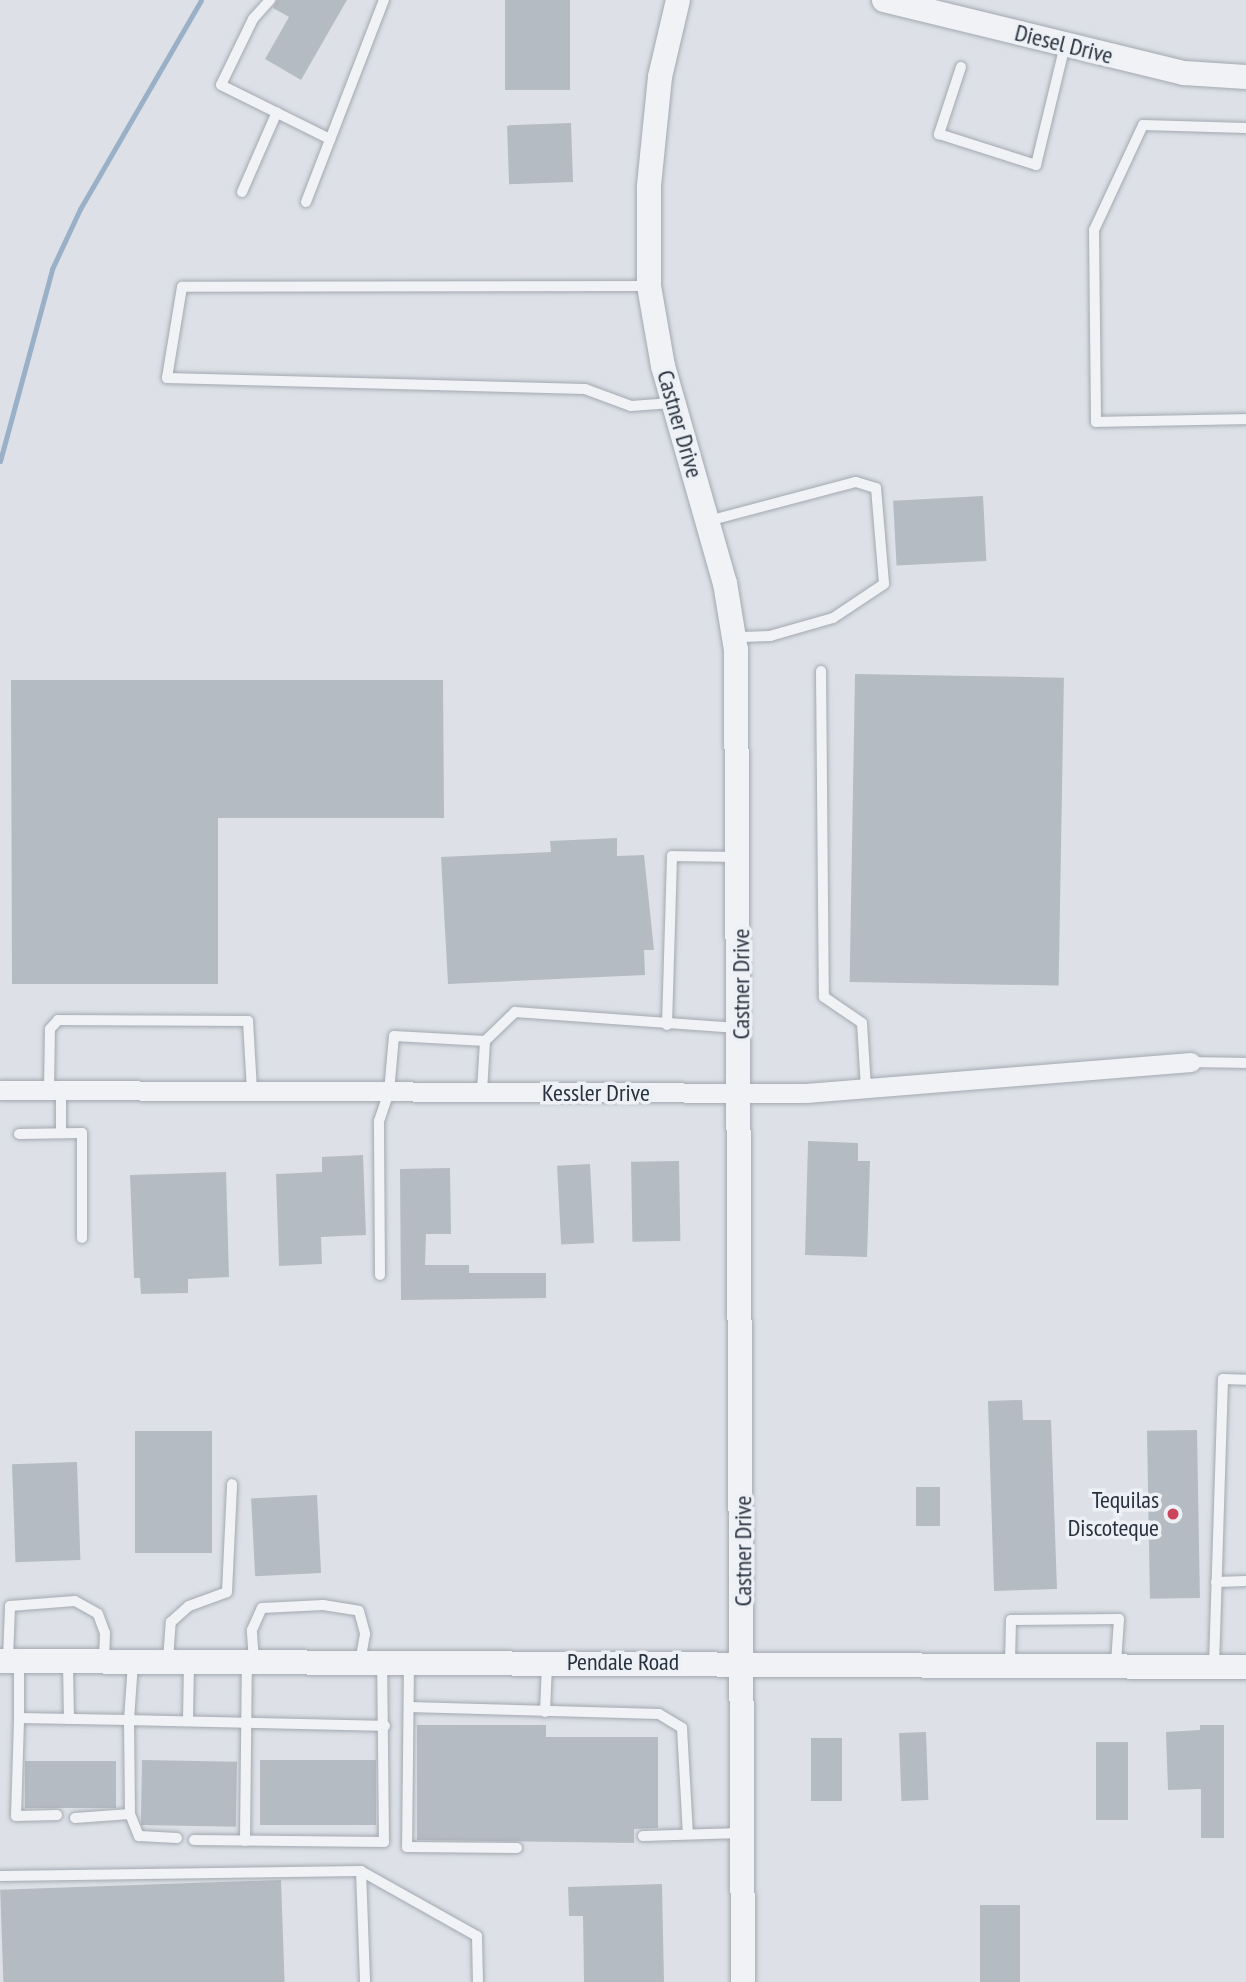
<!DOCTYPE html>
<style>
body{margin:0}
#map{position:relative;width:1246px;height:1982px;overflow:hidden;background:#dde1e7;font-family:"PT Sans Narrow",sans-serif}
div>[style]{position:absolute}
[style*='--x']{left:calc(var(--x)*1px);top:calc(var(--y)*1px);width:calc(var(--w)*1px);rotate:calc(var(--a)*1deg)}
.stream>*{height:5px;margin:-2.5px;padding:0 2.5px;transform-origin:2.5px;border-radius:2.5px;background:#99b0c7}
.building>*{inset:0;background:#b5bbc3;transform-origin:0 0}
.roads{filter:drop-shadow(0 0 2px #a3a8b1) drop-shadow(0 0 2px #a3a8b1)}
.service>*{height:10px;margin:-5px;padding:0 5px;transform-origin:5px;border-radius:5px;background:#f0f2f5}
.minor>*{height:19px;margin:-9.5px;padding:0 9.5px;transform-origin:9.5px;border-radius:9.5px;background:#f0f2f5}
.tertiary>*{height:24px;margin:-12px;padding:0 12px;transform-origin:12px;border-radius:12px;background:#f0f2f5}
.dots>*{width:19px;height:19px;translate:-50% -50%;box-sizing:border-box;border:4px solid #edf0f5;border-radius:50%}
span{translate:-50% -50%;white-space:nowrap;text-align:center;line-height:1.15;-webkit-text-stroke:7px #edf0f5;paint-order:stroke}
.street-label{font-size:24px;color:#27303d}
.poi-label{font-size:24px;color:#27303d}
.right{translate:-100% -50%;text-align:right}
</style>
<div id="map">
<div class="stream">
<i style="--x:0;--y:461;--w:199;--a:-74.8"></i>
<i style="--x:52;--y:269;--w:66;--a:-65"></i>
<i style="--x:80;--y:209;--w:241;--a:-59.9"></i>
</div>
<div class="building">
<i style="clip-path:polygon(277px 0,347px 0,301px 80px,265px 59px,289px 17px,273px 8px)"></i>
<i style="left:505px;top:0;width:65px;height:90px"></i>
<i style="left:571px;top:123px;width:59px;height:64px;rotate:88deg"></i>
<i style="left:983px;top:496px;width:65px;height:90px;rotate:87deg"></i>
<i style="left:855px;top:674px;width:209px;height:308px;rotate:1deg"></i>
<i style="clip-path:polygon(11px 680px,443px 680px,444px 818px,218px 818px,218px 984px,12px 984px)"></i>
<i style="clip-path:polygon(617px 838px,617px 856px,644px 855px,654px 950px,644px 950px,645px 975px,448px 984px,441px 857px,551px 852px,550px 841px)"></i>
<i style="clip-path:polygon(808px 1141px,858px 1143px,858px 1161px,870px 1161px,867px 1257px,805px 1255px)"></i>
<i style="clip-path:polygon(363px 1155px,366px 1235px,321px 1237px,322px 1264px,279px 1266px,276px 1174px,322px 1172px,322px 1157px)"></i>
<i style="left:679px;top:1161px;width:80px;height:48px;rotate:89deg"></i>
<i style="left:590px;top:1164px;width:79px;height:33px;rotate:87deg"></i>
<i style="clip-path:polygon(450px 1168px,451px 1234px,426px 1234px,425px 1265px,469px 1265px,469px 1273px,546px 1273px,546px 1298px,401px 1300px,400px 1169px)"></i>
<i style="clip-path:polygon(226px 1172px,229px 1277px,188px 1279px,188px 1293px,141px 1294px,140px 1278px,134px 1278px,130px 1175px)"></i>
<i style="clip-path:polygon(1022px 1400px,1023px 1420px,1051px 1420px,1057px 1589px,994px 1591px,988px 1401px)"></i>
<i style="left:1197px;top:1430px;width:168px;height:50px;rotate:89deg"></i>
<i style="left:135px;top:1431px;width:77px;height:122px"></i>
<i style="left:77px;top:1462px;width:98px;height:65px;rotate:88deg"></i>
<i style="left:916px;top:1487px;width:24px;height:39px"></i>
<i style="left:317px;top:1495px;width:78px;height:66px;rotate:87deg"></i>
<i style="clip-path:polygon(417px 1725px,546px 1725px,546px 1737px,658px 1737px,658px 1828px,634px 1829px,634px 1843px,417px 1840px)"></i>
<i style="clip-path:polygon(1200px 1725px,1224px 1725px,1224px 1838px,1201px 1838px,1201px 1789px,1168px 1790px,1166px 1732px,1200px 1730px)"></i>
<i style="left:926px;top:1732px;width:68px;height:27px;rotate:88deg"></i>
<i style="left:811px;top:1738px;width:31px;height:63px"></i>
<i style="left:1096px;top:1742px;width:32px;height:78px"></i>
<i style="left:142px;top:1760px;width:95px;height:65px;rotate:1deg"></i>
<i style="left:376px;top:1760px;width:65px;height:116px;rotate:90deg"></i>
<i style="left:25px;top:1761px;width:91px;height:47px"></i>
<i style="left:281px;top:1880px;width:102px;height:281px;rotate:88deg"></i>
<i style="clip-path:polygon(662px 1884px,664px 1982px,584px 1982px,583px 1916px,569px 1916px,568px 1887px)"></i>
<i style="left:980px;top:1905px;width:40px;height:77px"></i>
</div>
<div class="roads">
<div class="service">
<i style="--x:270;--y:0;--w:25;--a:132"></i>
<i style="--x:253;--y:19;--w:73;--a:115.9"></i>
<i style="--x:221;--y:85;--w:122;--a:26.4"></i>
<i style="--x:961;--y:67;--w:71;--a:108.2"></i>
<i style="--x:939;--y:134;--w:102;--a:17.7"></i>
<i style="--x:1036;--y:165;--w:123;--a:-76.4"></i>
<i style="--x:1246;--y:128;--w:103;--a:-178.3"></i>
<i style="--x:1143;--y:125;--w:116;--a:115"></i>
<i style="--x:1094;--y:230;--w:192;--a:89.4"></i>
<i style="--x:1096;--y:422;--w:150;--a:-1.1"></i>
<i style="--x:242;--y:192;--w:87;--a:-66.4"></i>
<i style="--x:306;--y:202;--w:217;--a:-68.9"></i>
<i style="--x:648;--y:286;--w:466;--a:179.9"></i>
<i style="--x:182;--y:287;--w:92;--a:99.4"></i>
<i style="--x:167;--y:378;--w:418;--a:1.5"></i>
<i style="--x:585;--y:389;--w:49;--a:20.3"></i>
<i style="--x:631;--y:406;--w:41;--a:-4.2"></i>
<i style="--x:708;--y:521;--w:153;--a:-14.8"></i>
<i style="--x:856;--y:482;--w:21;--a:17"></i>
<i style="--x:876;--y:488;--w:96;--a:85.2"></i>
<i style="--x:884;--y:584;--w:61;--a:146.3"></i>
<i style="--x:833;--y:618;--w:66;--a:164.1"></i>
<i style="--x:770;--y:636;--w:35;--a:178"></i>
<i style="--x:821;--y:671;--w:326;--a:89.5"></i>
<i style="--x:824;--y:997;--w:46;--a:34.4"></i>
<i style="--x:862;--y:1023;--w:66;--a:86.5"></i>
<i style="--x:667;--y:1025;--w:169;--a:-88.3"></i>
<i style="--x:672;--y:856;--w:64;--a:0.9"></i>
<i style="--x:485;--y:1041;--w:42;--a:-44"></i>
<i style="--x:515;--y:1012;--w:223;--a:4.1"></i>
<i style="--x:1191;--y:1062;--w:55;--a:1"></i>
<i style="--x:49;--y:1090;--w:61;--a:-89.1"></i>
<i style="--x:50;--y:1029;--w:12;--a:-48"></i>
<i style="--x:58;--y:1020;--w:190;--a:0.3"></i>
<i style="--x:248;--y:1021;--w:70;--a:86.7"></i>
<i style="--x:61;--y:1090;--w:43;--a:90"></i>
<i style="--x:19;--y:1134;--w:63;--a:-0.9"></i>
<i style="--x:82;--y:1133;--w:105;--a:90"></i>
<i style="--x:380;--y:1275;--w:154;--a:-90.4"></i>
<i style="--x:379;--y:1121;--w:31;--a:-71"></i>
<i style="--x:389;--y:1092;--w:56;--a:-84.9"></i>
<i style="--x:394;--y:1036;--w:91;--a:3.1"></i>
<i style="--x:485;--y:1041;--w:51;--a:93.4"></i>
<i style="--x:1216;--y:1582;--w:30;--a:-2"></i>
<i style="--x:8;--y:1659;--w:53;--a:-87.8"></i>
<i style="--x:10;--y:1606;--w:65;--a:-4.4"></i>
<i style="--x:75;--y:1601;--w:26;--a:29"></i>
<i style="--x:98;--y:1614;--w:20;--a:70"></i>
<i style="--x:105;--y:1633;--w:28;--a:92"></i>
<i style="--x:168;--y:1661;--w:39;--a:-86"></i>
<i style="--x:171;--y:1622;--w:24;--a:-42"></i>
<i style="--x:189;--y:1606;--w:40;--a:-20.2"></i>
<i style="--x:227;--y:1592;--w:108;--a:-87.3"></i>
<i style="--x:254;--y:1662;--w:32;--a:-94"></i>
<i style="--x:252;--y:1630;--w:24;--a:-66"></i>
<i style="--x:262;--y:1608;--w:61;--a:-2.8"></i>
<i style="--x:323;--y:1605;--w:36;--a:9"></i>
<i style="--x:359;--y:1611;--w:24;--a:75"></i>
<i style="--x:365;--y:1634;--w:27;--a:100"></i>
<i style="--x:409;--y:1662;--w:185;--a:90.6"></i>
<i style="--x:407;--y:1847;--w:110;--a:0.5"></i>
<i style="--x:68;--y:1663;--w:56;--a:89"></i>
<i style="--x:1010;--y:1663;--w:43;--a:-88.7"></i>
<i style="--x:1011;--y:1620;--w:108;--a:-0.5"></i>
<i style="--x:1119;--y:1619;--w:44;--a:93.9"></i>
<i style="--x:1214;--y:1665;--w:286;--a:-88.2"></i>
<i style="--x:1223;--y:1379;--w:23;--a:2"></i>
<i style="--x:409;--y:1707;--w:250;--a:1.6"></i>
<i style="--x:659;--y:1714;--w:27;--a:31"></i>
<i style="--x:682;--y:1728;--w:106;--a:86.8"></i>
<i style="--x:545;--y:1712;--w:48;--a:-87.6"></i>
<i style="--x:19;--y:1718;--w:55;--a:-90"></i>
<i style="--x:188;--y:1719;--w:56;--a:-89"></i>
<i style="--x:130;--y:1814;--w:24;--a:68"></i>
<i style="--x:139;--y:1836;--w:38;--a:3"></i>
<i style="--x:57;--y:1815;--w:41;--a:178.6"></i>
<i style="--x:16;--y:1816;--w:98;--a:-88.2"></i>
<i style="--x:19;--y:1718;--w:110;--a:1"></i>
<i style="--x:129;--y:1720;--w:57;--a:-86"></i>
<i style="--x:75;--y:1818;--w:55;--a:-4.2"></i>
<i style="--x:130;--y:1814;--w:94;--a:-90.6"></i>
<i style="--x:129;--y:1720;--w:256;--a:1.3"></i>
<i style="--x:643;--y:1836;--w:98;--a:-1.8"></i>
<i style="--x:194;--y:1840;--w:190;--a:0.6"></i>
<i style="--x:384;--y:1842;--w:177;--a:-90.6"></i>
<i style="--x:245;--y:1841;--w:178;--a:-89.4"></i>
<i style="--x:361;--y:1871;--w:133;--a:29.3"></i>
<i style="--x:477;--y:1936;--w:46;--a:88.8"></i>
<i style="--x:0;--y:1876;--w:361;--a:-0.8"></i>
<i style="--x:361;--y:1871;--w:111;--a:87.9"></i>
</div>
<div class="minor">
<i style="--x:0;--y:1090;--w:806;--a:0.21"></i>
<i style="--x:806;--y:1093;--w:386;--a:-4.6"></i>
</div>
<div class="tertiary">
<i style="--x:678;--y:0;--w:79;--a:103.2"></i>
<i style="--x:660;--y:77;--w:110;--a:95.8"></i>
<i style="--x:649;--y:186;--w:100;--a:90"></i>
<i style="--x:649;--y:286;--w:81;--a:80.1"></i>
<i style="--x:663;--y:366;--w:226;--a:74.1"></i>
<i style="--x:725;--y:583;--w:68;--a:80.7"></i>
<i style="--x:736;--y:650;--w:1332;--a:89.7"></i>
<i style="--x:884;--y:0;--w:309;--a:13.7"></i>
<i style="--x:1184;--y:73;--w:62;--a:3.7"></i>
<i style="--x:0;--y:1661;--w:1246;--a:0.28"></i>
</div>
</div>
<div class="dots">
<i style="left:1173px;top:1514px;background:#cb445b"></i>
</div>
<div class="street-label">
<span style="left:1064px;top:44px;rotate:14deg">Diesel Drive</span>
<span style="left:680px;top:424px;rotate:74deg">Castner Drive</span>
<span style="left:741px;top:984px;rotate:-90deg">Castner Drive</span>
<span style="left:596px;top:1093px">Kessler Drive</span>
<span style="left:743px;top:1551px;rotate:-90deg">Castner Drive</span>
<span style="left:623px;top:1662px">Pendale Road</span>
</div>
<div class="poi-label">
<span class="right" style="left:1159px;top:1514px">Tequilas<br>Discoteque</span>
</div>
</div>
